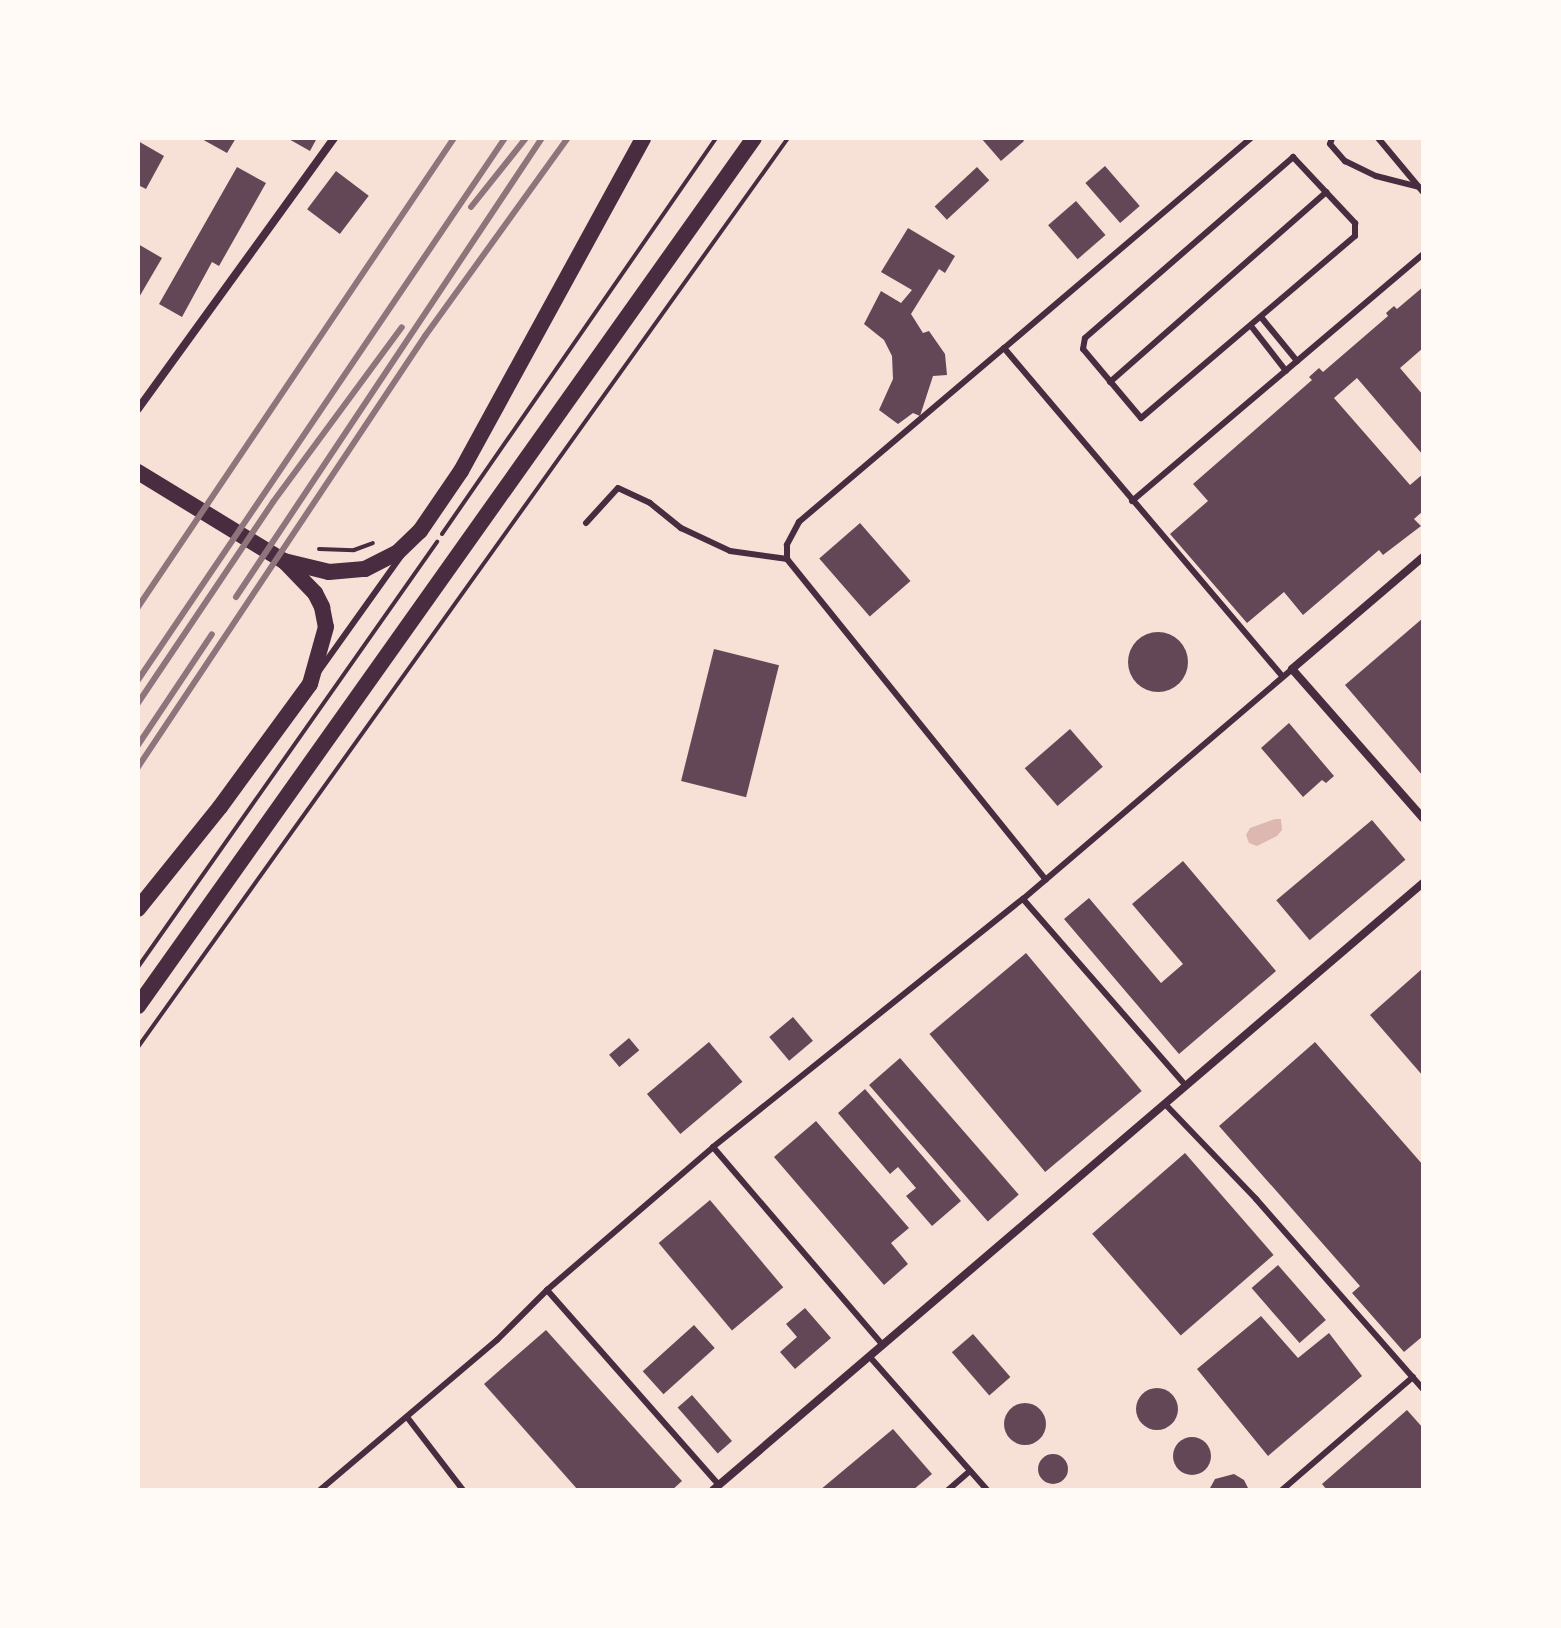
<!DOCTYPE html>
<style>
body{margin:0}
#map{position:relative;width:1561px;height:1628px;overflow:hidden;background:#f7e1d7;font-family:Montserrat,sans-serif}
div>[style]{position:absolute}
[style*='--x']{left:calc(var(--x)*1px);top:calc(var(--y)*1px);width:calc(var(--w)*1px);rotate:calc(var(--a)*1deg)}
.water>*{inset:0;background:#dcb8b0}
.building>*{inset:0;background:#644757;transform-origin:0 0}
.round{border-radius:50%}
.path>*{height:4px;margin:-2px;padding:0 2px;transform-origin:2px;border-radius:2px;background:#4a2c40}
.service>*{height:6px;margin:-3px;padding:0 3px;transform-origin:3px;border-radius:3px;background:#4a2c40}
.minor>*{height:8px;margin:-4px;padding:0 4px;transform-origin:4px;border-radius:4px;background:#4a2c40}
.secondary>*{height:16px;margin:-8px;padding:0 8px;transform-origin:8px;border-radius:8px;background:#4a2c40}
.rail>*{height:6px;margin:-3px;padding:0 3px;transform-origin:3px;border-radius:3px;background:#8f747c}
span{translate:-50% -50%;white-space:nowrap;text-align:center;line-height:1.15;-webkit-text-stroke:7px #fffaf5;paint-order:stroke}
.frame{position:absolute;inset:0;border:140px solid #fffaf5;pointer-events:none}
</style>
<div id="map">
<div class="water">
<i style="clip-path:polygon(1275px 819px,1281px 819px,1282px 830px,1277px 836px,1257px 846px,1249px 843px,1246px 835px,1250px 828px)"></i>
</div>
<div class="building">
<i style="clip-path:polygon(200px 138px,236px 138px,227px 153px)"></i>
<i style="clip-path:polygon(287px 138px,317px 138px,310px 151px)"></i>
<i style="clip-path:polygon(981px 138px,1022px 138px,1024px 141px,1001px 161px)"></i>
<i style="clip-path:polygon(138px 141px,164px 156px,146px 189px,138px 185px)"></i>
<i style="left:1105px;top:166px;width:53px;height:26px;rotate:49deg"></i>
<i style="clip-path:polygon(237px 167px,266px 183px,219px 266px,212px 262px,182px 317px,159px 304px)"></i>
<i style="left:977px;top:167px;width:18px;height:58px;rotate:47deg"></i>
<i style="left:336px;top:171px;width:41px;height:48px;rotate:37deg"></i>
<i style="left:1076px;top:201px;width:45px;height:37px;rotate:49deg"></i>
<i style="clip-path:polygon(908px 228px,955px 256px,945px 273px,939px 269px,911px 314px,923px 333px,929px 331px,945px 354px,947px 375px,933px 376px,920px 416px,913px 413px,898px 424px,879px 410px,893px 379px,892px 356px,884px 340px,864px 324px,881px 291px,901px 303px,912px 290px,881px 272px)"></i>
<i style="clip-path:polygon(138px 244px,162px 258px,138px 299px)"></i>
<i style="clip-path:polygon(1423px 287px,1423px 348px,1400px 368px,1423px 395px,1423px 455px,1357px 378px,1334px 398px,1410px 485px,1423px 474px,1423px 511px,1414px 519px,1421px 526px,1383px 555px,1379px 550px,1303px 615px,1284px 592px,1247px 623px,1170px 534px,1208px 501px,1193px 484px,1312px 380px,1309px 377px,1319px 368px,1323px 372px,1388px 316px,1386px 313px,1394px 306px,1397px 309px)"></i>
<i style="left:860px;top:523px;width:77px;height:54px;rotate:49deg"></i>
<i style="clip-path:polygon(1423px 618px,1423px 776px,1345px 685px)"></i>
<i class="round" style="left:1128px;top:632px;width:60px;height:60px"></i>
<i style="left:714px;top:649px;width:67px;height:136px;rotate:14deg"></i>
<i style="clip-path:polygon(1289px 723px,1334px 776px,1326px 783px,1322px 780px,1303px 797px,1261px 748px)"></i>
<i style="left:1070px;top:729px;width:50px;height:60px;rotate:49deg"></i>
<i style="left:1372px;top:820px;width:52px;height:125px;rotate:50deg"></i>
<i style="clip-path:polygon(1183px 861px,1276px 971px,1179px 1054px,1064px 919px,1089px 898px,1161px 983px,1183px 964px,1132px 904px)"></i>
<i style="left:1026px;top:953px;width:180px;height:126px;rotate:50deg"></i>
<i style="clip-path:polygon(1423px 968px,1423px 1076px,1370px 1015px)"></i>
<i style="left:793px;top:1017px;width:31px;height:31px;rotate:50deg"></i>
<i style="left:629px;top:1038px;width:16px;height:26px;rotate:50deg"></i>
<i style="left:709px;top:1042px;width:52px;height:81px;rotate:50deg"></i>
<i style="clip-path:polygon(1315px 1042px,1423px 1165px,1423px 1336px,1404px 1352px,1352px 1293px,1360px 1286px,1219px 1126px)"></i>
<i style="left:900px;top:1058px;width:181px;height:41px;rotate:49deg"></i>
<i style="clip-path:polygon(865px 1089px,961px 1201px,932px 1226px,906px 1196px,916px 1188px,898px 1167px,890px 1174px,838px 1113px)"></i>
<i style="clip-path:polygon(816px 1121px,909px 1228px,891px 1243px,908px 1264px,884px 1285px,774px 1157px)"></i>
<i style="left:1185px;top:1153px;width:135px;height:123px;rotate:49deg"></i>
<i style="left:710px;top:1200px;width:114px;height:67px;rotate:50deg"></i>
<i style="left:1278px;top:1265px;width:73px;height:35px;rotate:49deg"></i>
<i style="clip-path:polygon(805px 1308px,831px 1338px,795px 1369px,780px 1352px,797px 1337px,786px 1324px)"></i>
<i style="clip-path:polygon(1261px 1316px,1298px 1358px,1329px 1333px,1362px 1376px,1268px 1456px,1197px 1369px)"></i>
<i style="left:694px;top:1325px;width:31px;height:69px;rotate:48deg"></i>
<i style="clip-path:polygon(546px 1330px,682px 1481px,672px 1490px,578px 1490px,484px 1384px)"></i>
<i style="left:973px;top:1334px;width:57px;height:28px;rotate:49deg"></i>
<i class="round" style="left:1136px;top:1388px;width:42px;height:42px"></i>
<i style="left:692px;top:1395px;width:61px;height:19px;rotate:49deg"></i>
<i class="round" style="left:1004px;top:1403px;width:42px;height:42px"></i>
<i style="clip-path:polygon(1407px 1410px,1423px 1428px,1423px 1490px,1327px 1490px,1322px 1484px)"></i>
<i style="clip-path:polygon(893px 1429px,932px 1474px,913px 1490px,820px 1490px)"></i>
<i class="round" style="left:1173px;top:1437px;width:38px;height:38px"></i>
<i class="round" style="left:1038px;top:1454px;width:30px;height:30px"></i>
<i style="clip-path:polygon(1234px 1474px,1244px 1480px,1249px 1490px,1209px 1490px,1215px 1479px)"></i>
</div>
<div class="path">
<i style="--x:442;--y:534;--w:482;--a:-55.3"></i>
<i style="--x:319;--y:549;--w:35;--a:2"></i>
<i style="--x:354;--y:550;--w:20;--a:-20"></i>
<i style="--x:138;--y:967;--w:520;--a:-54.87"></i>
<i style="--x:138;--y:1047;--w:1117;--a:-54.43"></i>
</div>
<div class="service">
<i style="--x:1251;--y:138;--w:324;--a:139.6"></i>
<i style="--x:1004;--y:348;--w:430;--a:49.7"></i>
<i style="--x:1332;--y:138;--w:6;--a:108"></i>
<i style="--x:1330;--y:144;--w:23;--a:49"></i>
<i style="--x:1345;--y:161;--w:34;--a:26"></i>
<i style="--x:1376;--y:176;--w:44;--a:14.3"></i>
<i style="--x:1378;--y:138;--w:70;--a:50.2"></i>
<i style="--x:1293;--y:157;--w:91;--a:46.8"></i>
<i style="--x:1355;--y:223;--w:13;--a:90"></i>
<i style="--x:1355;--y:236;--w:281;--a:139.6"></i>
<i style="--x:1141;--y:418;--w:90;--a:-130"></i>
<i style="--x:1083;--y:349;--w:11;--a:-80"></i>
<i style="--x:1085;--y:338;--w:276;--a:-41"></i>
<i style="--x:1261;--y:317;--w:57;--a:50.7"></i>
<i style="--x:1251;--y:326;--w:57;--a:52.1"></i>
<i style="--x:1004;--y:348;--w:269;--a:139.7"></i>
<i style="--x:799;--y:522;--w:26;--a:118"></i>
<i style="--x:787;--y:545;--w:14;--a:90"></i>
<i style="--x:787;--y:559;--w:412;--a:51.1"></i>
<i style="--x:1110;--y:382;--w:288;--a:-41.3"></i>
<i style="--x:1132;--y:501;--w:382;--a:-40.3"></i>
<i style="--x:586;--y:523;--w:47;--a:-47.6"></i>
<i style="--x:618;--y:488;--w:35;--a:25"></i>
<i style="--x:650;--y:503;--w:40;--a:39"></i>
<i style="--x:681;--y:528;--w:54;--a:25.1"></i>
<i style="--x:730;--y:551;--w:58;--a:8"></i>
<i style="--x:319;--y:671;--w:141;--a:-54.5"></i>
<i style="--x:1023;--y:899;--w:248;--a:48.9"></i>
<i style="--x:1165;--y:1104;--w:132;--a:46.2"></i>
<i style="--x:1256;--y:1199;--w:253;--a:48.7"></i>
<i style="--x:713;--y:1147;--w:261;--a:49.4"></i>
<i style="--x:547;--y:1290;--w:260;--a:48.6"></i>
<i style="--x:869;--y:1356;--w:179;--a:48.6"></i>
<i style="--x:407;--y:1417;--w:92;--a:52.5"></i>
<i style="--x:320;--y:1490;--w:232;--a:-40.3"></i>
<i style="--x:497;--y:1340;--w:71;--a:-45"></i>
<i style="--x:547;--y:1290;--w:219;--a:-40.7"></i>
<i style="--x:713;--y:1147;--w:397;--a:-38.7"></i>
<i style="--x:1023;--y:899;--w:354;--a:-40.5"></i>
<i style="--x:948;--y:1490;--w:29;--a:-41"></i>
<i style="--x:1282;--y:1490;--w:173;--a:-40.8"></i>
</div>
<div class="minor">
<i style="--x:138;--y:409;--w:334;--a:-54.1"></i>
<i style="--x:1423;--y:557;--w:172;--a:139.5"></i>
<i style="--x:1292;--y:669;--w:198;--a:48.7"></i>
<i style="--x:713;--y:1490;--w:934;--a:-40.53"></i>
</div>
<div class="secondary">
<i style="--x:138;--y:472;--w:171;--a:31.4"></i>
<i style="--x:284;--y:561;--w:45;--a:45.9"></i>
<i style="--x:315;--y:593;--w:16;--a:63"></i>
<i style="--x:322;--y:607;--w:20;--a:79"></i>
<i style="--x:326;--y:627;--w:59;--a:105.7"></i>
<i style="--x:310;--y:684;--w:152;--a:126.2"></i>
<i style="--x:220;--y:807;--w:131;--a:128.8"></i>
<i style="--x:284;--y:561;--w:46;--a:13.7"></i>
<i style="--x:329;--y:572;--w:36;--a:-5"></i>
<i style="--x:365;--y:569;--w:36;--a:-27"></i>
<i style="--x:397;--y:553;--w:32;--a:-44"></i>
<i style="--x:420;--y:531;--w:73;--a:-55.7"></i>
<i style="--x:461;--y:471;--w:379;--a:-61.3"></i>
<i style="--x:138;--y:1006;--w:1064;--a:-54.64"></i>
</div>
<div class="rail">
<i style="--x:471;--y:207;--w:88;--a:-51.4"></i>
<i style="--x:236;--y:597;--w:552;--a:-56.31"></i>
<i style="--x:138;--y:607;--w:566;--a:-56.03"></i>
<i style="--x:138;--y:680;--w:655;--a:-55.9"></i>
<i style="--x:138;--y:703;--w:242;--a:-56.1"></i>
<i style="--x:273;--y:502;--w:217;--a:-53.6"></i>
<i style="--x:138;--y:745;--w:133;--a:-56.3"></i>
<i style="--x:138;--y:767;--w:518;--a:-56.34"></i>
<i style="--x:425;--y:336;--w:244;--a:-54.2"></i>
</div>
<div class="frame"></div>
</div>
